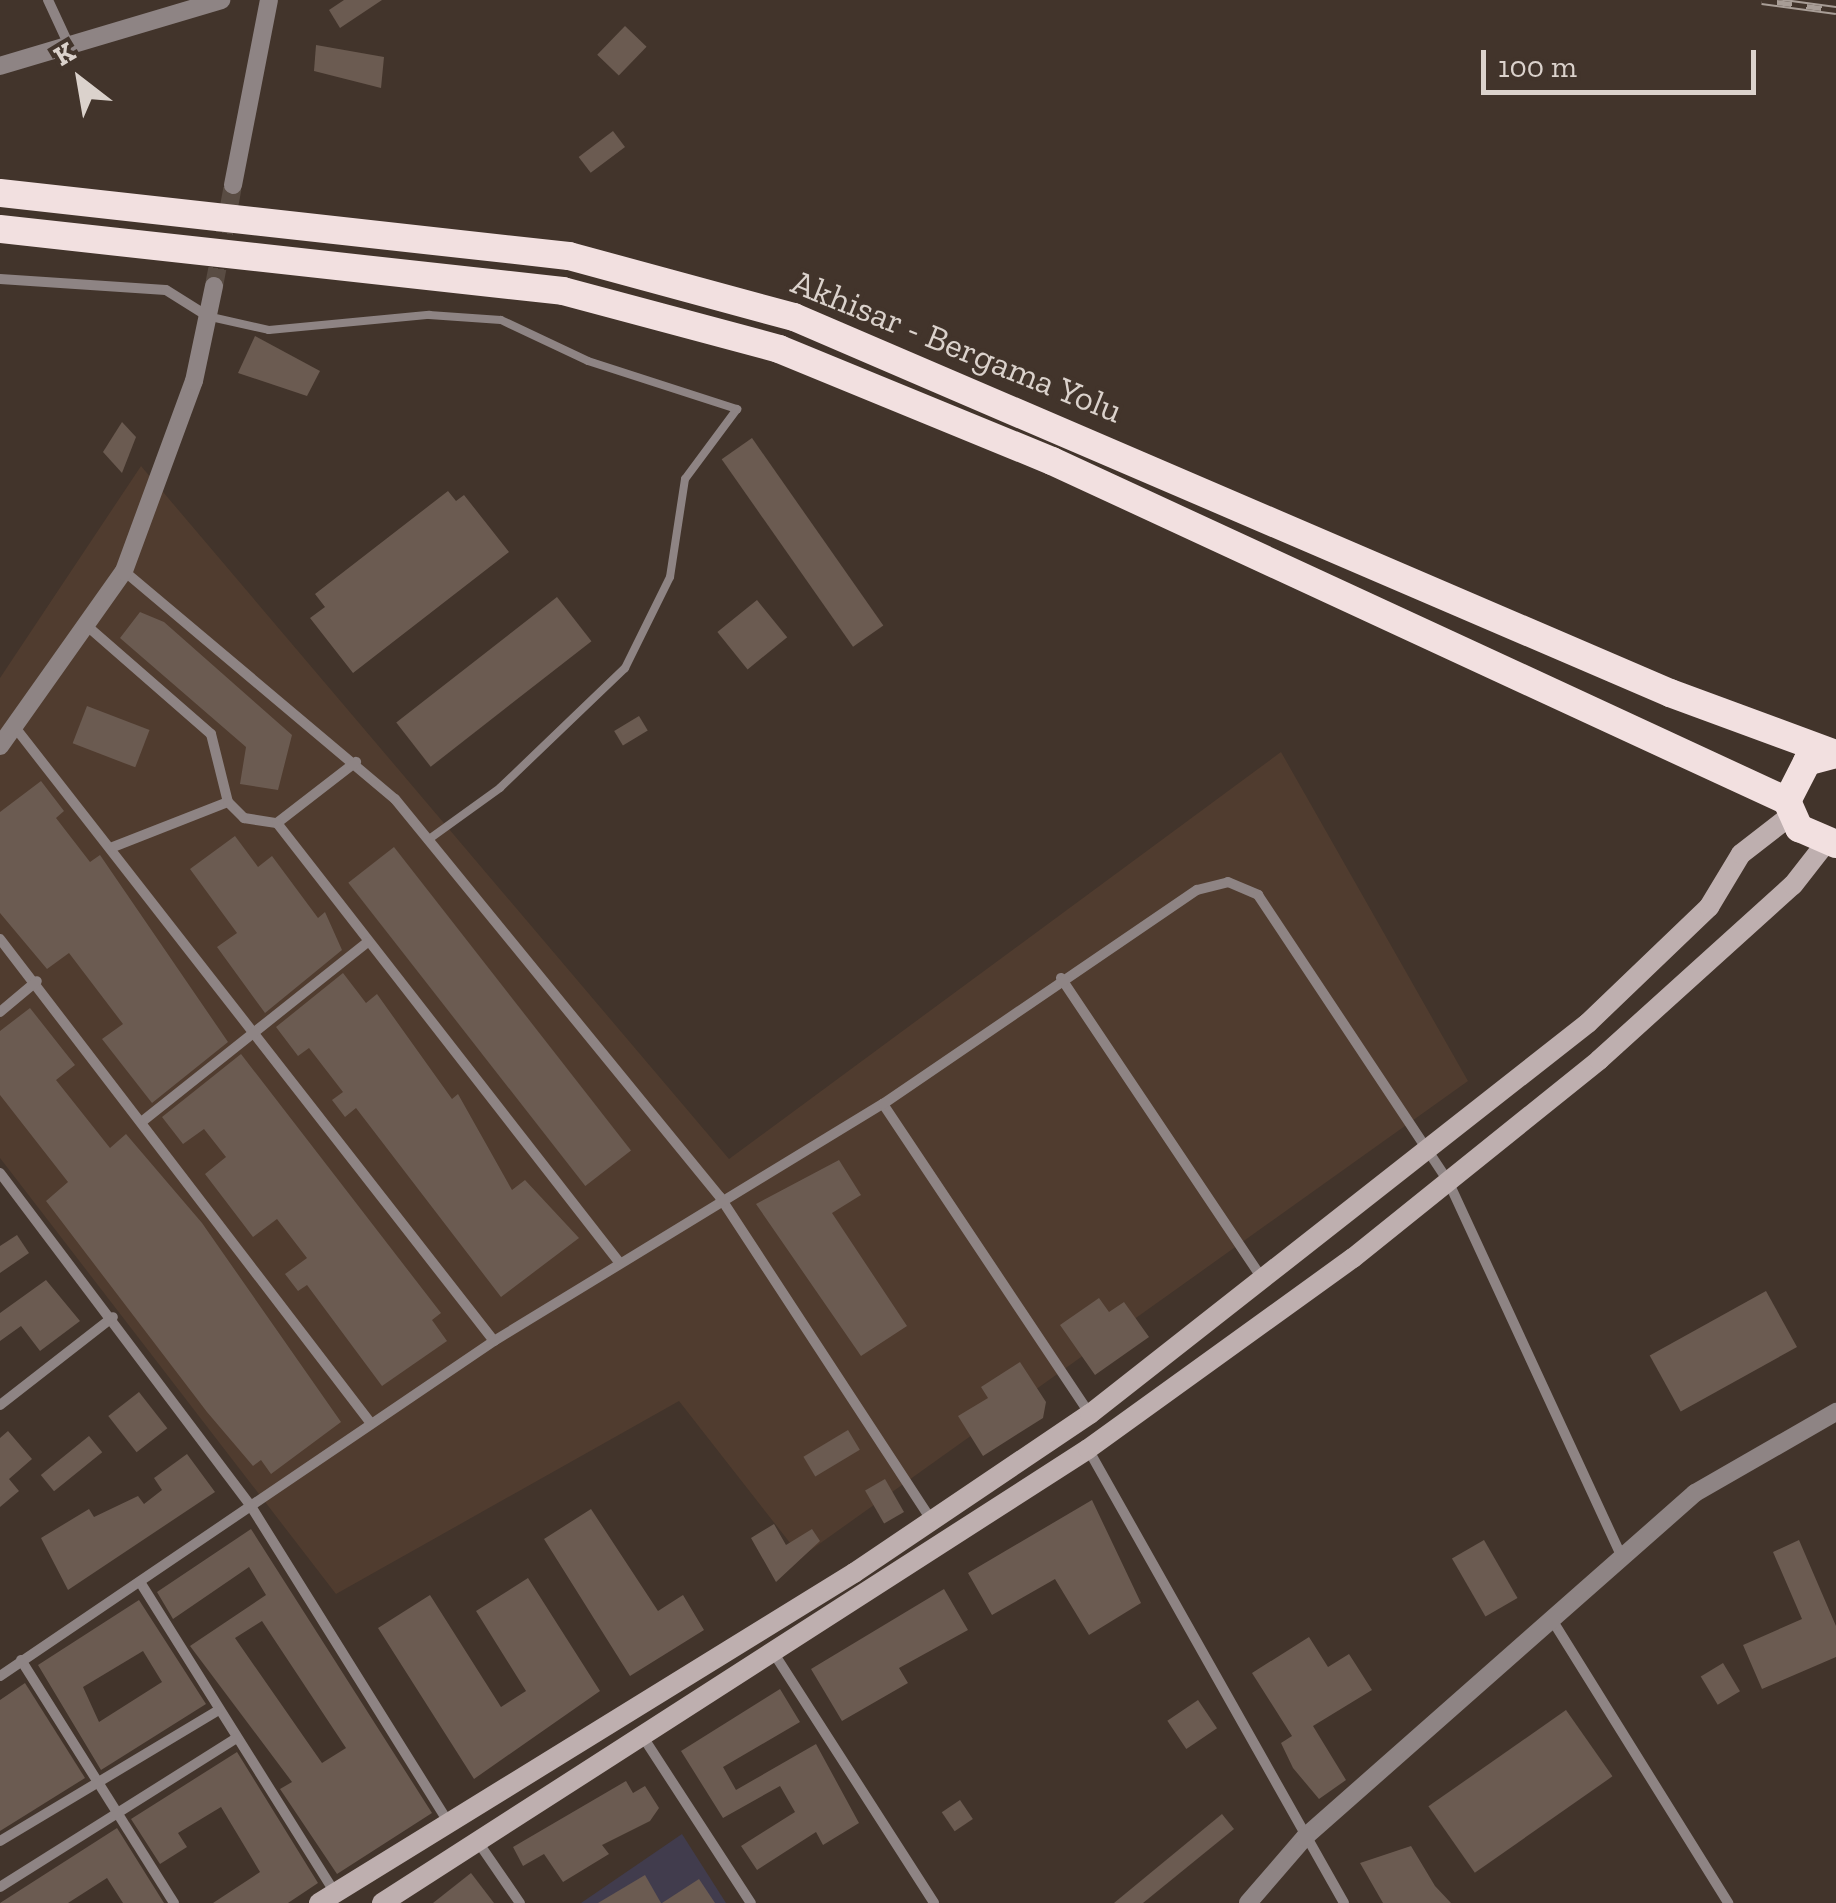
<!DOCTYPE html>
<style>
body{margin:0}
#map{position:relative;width:1836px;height:1903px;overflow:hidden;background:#42342b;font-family:"Zilla Slab",serif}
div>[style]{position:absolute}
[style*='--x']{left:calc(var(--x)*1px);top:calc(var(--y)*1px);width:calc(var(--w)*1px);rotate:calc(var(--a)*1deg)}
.built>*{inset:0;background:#503c2f}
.education>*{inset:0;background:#413c4d}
.building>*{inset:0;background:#6b5b51;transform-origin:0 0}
.tertiary-tunnel>*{height:18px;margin-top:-9px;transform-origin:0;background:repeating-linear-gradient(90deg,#594c43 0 18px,transparent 0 27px)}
.service>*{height:8px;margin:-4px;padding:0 4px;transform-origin:4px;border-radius:4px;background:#8e8484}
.minor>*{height:10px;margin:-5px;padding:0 5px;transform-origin:5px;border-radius:5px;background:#8e8484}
.tertiary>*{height:18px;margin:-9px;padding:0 9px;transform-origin:9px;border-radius:9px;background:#8e8484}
.secondary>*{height:20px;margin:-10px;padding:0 10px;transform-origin:10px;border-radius:10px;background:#beafaf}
.trunk>*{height:28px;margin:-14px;padding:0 14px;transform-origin:14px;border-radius:14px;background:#f2e0e0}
.rail>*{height:9px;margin-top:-4.5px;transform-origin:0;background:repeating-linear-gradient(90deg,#42342b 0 15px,#a89d96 0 30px);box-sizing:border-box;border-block:2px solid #a89d96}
span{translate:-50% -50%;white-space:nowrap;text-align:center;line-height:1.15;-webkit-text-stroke:8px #42342b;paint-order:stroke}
.street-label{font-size:35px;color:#dbd2cc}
.north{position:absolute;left:30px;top:30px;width:100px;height:100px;-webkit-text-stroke:8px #42342b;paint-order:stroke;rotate:329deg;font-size:28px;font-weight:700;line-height:40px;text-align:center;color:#dbd2cc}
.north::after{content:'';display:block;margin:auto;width:35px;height:45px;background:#dbd2cc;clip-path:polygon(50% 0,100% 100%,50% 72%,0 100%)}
.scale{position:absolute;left:1481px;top:50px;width:275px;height:45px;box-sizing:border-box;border:5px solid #dbd2cc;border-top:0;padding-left:12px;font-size:30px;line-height:35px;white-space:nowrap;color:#dbd2cc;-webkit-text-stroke:8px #42342b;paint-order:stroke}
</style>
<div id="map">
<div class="built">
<i style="clip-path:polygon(141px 466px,729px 1159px,1281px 752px,1468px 1081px,801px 1557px,679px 1401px,336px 1594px,0 1158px,0 678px)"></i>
</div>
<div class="education">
<i style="clip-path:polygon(682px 1834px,726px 1903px,581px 1903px)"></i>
</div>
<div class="building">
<i style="clip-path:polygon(344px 0,382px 0,340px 28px,329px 10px)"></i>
<i style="left:625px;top:26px;width:30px;height:40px;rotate:44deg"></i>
<i style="clip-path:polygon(316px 45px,384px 57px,381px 88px,314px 71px)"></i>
<i style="left:613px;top:131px;width:20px;height:43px;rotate:53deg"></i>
<i style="clip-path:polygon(255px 336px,320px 371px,307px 396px,238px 373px)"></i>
<i style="clip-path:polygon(122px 422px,136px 437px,122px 473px,103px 452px)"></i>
<i style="left:752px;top:438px;width:229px;height:37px;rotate:55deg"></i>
<i style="clip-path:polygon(448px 491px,456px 501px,464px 495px,509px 552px,353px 673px,310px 618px,325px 607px,315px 594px)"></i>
<i style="left:557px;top:597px;width:56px;height:204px;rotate:52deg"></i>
<i style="left:757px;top:600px;width:48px;height:51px;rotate:51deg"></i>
<i style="clip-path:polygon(140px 612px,164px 622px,292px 735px,278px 790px,240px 784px,246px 747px,120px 638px)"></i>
<i style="left:87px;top:706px;width:67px;height:40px;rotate:21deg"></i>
<i style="left:639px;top:716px;width:17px;height:29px;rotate:59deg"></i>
<i style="clip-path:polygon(41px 781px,64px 811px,56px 818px,90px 862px,100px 855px,228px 1042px,152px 1103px,102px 1039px,123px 1024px,69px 953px,47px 969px,0 913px,0 812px)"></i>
<i style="clip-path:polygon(235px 836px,258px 867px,272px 856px,318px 918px,325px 912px,342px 950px,265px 1013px,217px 947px,237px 933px,190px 869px)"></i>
<i style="left:394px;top:847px;width:385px;height:58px;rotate:52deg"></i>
<i style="clip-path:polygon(343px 973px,366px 1003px,377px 994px,452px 1099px,458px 1094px,512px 1190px,525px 1180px,579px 1238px,501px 1297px,356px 1108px,345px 1117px,332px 1100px,343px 1092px,309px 1048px,298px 1056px,276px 1027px)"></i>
<i style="clip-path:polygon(30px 1008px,75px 1065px,56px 1080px,110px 1148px,126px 1134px,202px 1223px,341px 1422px,271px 1474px,261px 1460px,253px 1466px,207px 1412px,46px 1201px,68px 1182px,0 1095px,0 1031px)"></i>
<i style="clip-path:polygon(241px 1054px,441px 1313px,432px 1320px,447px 1341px,382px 1386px,307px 1285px,298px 1291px,285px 1274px,307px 1258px,277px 1219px,253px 1237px,205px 1174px,226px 1157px,204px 1129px,183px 1144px,162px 1117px)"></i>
<i style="clip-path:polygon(839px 1160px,861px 1195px,832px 1213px,907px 1326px,861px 1356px,756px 1204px)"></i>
<i style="clip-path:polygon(17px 1235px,29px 1253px,0 1273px,0 1246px)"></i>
<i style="clip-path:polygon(46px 1280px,80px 1321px,40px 1351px,21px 1326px,0 1341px,0 1313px)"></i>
<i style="left:1766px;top:1291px;width:64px;height:133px;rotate:61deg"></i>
<i style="clip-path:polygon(1099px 1298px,1109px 1312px,1124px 1302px,1149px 1337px,1095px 1375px,1060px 1325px)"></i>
<i style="clip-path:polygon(1020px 1362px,1046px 1402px,1043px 1418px,983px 1456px,958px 1416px,988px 1398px,981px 1387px)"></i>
<i style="left:139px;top:1392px;width:46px;height:39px;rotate:52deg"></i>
<i style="left:848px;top:1430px;width:23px;height:52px;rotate:59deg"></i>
<i style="clip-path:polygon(8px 1431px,32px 1459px,9px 1479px,19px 1491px,0 1507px,0 1438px)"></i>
<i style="left:89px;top:1436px;width:21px;height:62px;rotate:51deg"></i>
<i style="clip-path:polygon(187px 1454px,215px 1492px,68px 1590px,41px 1538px,89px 1509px,94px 1517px,138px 1496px,144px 1504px,162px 1490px,154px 1478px)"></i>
<i style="left:885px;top:1479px;width:38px;height:23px;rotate:60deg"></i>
<i style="clip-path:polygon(1092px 1500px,1141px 1603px,1089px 1635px,1055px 1579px,992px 1615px,968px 1573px)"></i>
<i style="clip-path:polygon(591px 1509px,658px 1611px,683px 1595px,704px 1630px,630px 1676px,544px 1539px)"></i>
<i style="clip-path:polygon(774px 1524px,786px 1545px,812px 1529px,820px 1541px,776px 1582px,751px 1538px)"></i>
<i style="clip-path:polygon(evenodd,251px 1529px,432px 1813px,337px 1874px,280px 1789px,292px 1782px,190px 1646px,266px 1595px,249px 1567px,173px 1619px,157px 1592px,251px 1529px,262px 1621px,346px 1748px,322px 1763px,235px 1638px,262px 1621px)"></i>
<i style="left:1484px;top:1540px;width:67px;height:37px;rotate:60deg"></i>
<i style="clip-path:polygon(1799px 1540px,1836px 1626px,1836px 1657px,1762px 1689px,1743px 1645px,1802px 1619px,1773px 1552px)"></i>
<i style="clip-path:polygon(528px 1578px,600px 1691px,474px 1779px,378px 1628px,430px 1595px,501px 1707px,526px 1691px,476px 1611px)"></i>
<i style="clip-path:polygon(944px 1589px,968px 1630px,899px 1668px,908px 1683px,842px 1721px,811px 1669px)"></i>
<i style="clip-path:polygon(evenodd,139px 1600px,206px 1704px,101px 1770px,38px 1665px,139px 1600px,143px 1651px,162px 1682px,99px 1722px,83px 1687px,143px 1651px)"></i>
<i style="clip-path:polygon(1309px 1637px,1328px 1667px,1349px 1654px,1372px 1690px,1313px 1726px,1346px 1780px,1319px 1799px,1293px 1768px,1281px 1743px,1292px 1736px,1252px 1673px)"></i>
<i style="left:1723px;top:1663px;width:33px;height:26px;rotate:59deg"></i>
<i style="clip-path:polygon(25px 1683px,85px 1778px,0 1831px,0 1700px)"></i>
<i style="clip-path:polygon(780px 1689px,800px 1722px,723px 1767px,736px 1790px,816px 1744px,859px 1823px,823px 1845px,816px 1832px,757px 1870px,741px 1846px,795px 1812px,780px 1786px,723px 1818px,681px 1751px)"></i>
<i style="left:1198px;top:1700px;width:34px;height:37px;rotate:56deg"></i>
<i style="left:1566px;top:1710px;width:81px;height:168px;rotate:55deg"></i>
<i style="clip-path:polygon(237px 1752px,318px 1883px,288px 1903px,213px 1903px,260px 1872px,221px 1807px,178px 1833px,187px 1847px,160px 1864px,131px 1819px)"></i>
<i style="clip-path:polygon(626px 1781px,633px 1793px,645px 1786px,659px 1808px,650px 1821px,602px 1845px,609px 1854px,563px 1882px,544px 1854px,523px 1866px,513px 1847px)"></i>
<i style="left:960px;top:1800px;width:23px;height:22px;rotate:56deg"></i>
<i style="clip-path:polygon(1222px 1814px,1234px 1829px,1143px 1903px,1114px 1903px)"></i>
<i style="clip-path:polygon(117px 1828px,164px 1903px,123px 1903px,107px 1878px,68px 1903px,0 1903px)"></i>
<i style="clip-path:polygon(1411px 1846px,1435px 1886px,1451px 1903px,1383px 1903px,1360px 1863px)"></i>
<i style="clip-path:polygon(471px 1873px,494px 1903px,433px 1903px)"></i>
<i style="clip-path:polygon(645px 1875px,661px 1903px,598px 1903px)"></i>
<i style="clip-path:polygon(699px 1879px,715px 1903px,662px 1903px)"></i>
</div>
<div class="tertiary-tunnel">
<i style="--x:214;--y:286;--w:103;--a:-79.3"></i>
</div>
<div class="service">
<i style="--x:211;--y:317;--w:59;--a:12.6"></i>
<i style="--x:269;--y:330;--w:161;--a:-5.4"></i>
<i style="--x:429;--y:315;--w:72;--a:4"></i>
<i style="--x:501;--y:320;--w:96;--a:25.2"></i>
<i style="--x:588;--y:361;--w:157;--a:17.9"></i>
<i style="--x:737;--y:409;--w:87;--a:126.6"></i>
<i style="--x:685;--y:479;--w:99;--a:98.7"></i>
<i style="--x:670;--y:577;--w:102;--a:116.3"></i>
<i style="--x:625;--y:668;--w:173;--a:136.2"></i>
<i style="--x:500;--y:788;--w:89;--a:144.2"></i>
</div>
<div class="minor">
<i style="--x:48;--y:0;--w:47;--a:65.1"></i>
<i style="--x:0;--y:279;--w:166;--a:3.8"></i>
<i style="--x:166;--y:290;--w:47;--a:32"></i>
<i style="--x:124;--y:571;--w:354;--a:40.1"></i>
<i style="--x:395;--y:799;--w:514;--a:50.77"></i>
<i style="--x:720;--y:1197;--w:386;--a:56.8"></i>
<i style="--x:86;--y:625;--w:166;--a:41.1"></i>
<i style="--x:211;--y:734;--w:70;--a:76"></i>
<i style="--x:14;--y:726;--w:780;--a:52.03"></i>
<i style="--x:277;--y:823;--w:100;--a:-37.7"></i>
<i style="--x:113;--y:847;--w:123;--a:-21.4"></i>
<i style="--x:228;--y:802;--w:23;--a:45"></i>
<i style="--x:244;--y:818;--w:33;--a:9"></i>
<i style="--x:277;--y:823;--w:556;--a:52.08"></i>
<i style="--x:0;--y:939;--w:608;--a:52.55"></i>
<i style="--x:1061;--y:978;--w:363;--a:56.2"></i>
<i style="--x:0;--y:1012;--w:48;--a:-40"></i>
<i style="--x:883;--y:1104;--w:373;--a:56.3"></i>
<i style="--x:144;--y:1120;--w:286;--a:-38.5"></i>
<i style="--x:0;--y:1173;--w:419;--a:53"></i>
<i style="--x:252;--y:1508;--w:368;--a:58"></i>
<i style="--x:0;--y:1405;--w:143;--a:-37.9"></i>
<i style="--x:1088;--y:1449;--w:521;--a:60.58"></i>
<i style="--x:140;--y:1582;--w:367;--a:57.9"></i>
<i style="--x:1554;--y:1623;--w:330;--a:58.1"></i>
<i style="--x:773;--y:1652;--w:298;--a:57.3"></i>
<i style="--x:21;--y:1660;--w:287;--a:57.8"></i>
<i style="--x:0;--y:1676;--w:597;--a:-34.14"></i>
<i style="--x:494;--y:1341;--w:456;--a:-31.4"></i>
<i style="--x:883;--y:1104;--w:380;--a:-34.3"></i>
<i style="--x:1197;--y:890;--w:32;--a:-14"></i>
<i style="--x:1228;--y:882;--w:33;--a:23"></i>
<i style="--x:1258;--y:895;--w:346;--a:56.4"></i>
<i style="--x:1449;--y:1183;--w:410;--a:65.2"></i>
<i style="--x:643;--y:1737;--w:198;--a:57"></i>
<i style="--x:0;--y:1841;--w:253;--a:-30.9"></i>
<i style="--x:478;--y:1842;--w:74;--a:55.5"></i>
<i style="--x:0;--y:1887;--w:280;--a:-32.2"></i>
</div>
<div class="tertiary">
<i style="--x:0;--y:66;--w:231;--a:-16.6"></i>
<i style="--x:233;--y:185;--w:188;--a:-79"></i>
<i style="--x:0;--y:746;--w:214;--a:-54.7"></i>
<i style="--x:124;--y:571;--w:202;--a:-69.8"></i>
<i style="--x:194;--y:381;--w:97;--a:-78.1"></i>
<i style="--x:1248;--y:1903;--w:87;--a:-49.2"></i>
<i style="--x:1305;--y:1837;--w:520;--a:-41.41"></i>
<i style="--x:1695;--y:1493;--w:163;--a:-29.9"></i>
</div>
<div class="secondary">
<i style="--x:319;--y:1903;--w:629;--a:-31.67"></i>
<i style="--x:854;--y:1573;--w:285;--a:-34"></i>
<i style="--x:1090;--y:1414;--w:633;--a:-38.14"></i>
<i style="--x:1588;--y:1023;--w:168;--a:-43.8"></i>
<i style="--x:1709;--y:907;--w:62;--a:-58.9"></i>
<i style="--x:1741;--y:854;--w:62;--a:-37.8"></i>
<i style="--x:382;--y:1903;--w:839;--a:-32.74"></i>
<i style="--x:1088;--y:1449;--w:327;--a:-35.8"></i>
<i style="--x:1353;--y:1258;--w:316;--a:-38.8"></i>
<i style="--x:1599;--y:1060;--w:261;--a:-42.1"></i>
<i style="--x:1793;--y:885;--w:52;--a:-52"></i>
</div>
<div class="trunk">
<i style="--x:0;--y:193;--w:572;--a:6.32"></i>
<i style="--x:569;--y:256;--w:233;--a:15.2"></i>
<i style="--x:794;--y:317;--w:953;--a:23.23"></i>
<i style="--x:1670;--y:693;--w:177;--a:20.2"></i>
<i style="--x:0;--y:229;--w:566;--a:6.28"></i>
<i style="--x:563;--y:291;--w:224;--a:15"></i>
<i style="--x:779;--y:349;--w:295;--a:22.3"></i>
<i style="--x:1052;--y:461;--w:810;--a:24.82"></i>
<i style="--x:1836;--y:754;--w:30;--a:165"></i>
<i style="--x:1807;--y:762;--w:44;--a:117.1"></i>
<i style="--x:1787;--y:801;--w:30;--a:66"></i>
<i style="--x:1799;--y:828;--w:40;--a:23.4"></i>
</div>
<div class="rail">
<i style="--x:1762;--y:0;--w:75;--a:7.7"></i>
</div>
<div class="street-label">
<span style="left:957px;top:346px;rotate:22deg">Akhisar - Bergama Yolu</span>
</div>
<div class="north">K</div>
<div class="scale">100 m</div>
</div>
